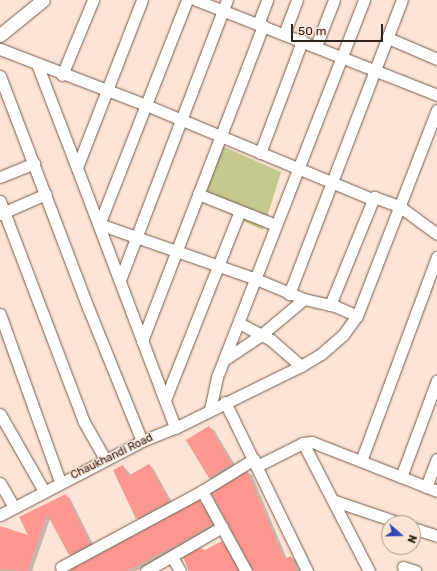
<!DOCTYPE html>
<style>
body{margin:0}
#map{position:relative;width:437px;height:571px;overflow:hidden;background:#fce4d6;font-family:Rubik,sans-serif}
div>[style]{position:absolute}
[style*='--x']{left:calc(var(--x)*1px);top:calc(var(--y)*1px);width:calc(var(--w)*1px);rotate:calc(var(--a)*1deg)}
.green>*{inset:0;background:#c5c98f}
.shadow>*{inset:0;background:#0003}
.building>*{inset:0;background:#fd9790;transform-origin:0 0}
.roads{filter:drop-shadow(0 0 1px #745b4b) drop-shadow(0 0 1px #745b4b)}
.minor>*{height:11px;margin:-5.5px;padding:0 5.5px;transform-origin:5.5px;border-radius:5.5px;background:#fff}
.tertiary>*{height:13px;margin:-6.5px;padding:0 6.5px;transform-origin:6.5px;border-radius:6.5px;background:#fff}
span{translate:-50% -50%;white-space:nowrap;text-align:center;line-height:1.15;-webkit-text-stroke:3px #fce4d6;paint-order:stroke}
.street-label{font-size:11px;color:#2e231c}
.north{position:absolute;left:381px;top:515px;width:40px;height:40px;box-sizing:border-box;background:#fce4d6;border:1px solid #aa978c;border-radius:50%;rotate:110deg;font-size:11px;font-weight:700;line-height:16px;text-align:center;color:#2e231c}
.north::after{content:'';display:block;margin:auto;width:14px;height:18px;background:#3246b7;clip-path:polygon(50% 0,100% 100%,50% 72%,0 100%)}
.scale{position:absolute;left:291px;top:24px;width:92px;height:18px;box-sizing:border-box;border:2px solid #2e231c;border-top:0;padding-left:5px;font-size:12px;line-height:14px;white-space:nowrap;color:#2e231c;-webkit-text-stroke:3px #fce4d6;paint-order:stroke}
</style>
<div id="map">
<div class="green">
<i style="clip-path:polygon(217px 144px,281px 172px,263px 230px,197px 199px)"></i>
</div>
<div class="shadow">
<i style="clip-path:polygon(209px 427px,214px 430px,237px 468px,215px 481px,209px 478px)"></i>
<i style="clip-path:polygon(149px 465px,153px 468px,173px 504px,141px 521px,137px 518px,123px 466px,131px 475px)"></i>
<i style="clip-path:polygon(247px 472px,252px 475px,287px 559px,291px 557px,295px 560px,300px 571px,253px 571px)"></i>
<i style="clip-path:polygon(65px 495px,70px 498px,94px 546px,75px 557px,70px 554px,50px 519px,32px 571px,0 571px,0 533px,30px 537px,21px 517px)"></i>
<i style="clip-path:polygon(199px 502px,204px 504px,217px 527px,136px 571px,70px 571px)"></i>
<i style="clip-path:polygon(222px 543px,226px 545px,241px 571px,190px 571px,201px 548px,206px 551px)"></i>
</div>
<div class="building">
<i style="left:209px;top:426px;width:44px;height:27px;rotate:59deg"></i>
<i style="clip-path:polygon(149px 464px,169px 501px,136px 519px,113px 470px,123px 465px,128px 476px)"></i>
<i style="clip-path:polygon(247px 471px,284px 559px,291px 556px,296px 571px,253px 571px,211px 493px)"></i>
<i style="clip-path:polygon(66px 494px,90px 544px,69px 555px,47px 514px,27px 571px,0 569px,0 526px,28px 535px,19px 517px)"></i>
<i style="clip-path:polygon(199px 500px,212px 524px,178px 544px,126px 571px,68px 571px)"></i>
<i style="clip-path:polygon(222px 541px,238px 571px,189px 571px,183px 557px,201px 547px,203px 551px)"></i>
</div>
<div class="roads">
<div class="minor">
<i style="--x:142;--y:0;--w:180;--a:111.2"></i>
<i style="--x:77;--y:168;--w:278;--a:69.3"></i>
<i style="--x:187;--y:0;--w:241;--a:111.4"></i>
<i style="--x:99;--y:224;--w:166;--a:19.3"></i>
<i style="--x:256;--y:279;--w:52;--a:22.6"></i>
<i style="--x:304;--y:299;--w:32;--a:13"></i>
<i style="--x:335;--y:306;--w:24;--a:24"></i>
<i style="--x:196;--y:0;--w:259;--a:21.5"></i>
<i style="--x:258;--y:24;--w:26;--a:-69"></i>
<i style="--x:284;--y:34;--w:36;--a:-69"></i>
<i style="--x:388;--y:38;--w:53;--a:23.2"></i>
<i style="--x:316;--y:46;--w:49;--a:-68.6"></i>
<i style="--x:0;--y:49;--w:156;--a:21"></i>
<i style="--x:146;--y:105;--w:245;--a:22.6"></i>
<i style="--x:37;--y:64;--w:111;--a:69"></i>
<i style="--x:62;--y:75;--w:81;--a:-67.5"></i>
<i style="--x:0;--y:76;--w:250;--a:69.2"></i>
<i style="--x:89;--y:310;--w:141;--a:68"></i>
<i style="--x:260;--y:153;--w:120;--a:-69.4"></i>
<i style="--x:0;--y:177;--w:37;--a:-22"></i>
<i style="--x:198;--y:194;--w:84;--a:21.7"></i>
<i style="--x:0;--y:201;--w:236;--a:69.2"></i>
<i style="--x:84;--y:422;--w:43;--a:60.4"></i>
<i style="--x:0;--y:214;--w:50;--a:-23.5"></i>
<i style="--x:120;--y:280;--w:300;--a:-69.1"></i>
<i style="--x:289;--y:294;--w:315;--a:-69"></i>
<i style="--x:330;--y:305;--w:117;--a:-67.8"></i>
<i style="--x:374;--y:197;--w:27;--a:20"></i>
<i style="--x:399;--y:206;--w:47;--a:36.4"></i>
<i style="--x:0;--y:314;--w:178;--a:70.3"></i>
<i style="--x:239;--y:323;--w:36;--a:28"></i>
<i style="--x:271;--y:340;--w:40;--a:41"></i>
<i style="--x:142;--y:341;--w:338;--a:-69"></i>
<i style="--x:224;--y:360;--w:45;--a:-34"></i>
<i style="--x:261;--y:335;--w:56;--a:-39.9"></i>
<i style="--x:165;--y:400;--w:203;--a:-68.4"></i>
<i style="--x:225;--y:402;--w:188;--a:64.1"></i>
<i style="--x:210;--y:410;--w:34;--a:-78"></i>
<i style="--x:217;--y:377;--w:405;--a:-68.7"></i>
<i style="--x:0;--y:414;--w:89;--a:60.3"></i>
<i style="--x:303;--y:443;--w:144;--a:62.7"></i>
<i style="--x:361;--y:461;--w:218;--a:-69.6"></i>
<i style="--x:257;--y:466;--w:51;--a:-26.6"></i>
<i style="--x:303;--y:443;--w:9;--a:-6"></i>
<i style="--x:312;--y:442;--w:134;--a:21.4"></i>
<i style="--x:401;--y:477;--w:103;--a:-69.6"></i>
<i style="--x:0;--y:483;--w:28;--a:60"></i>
<i style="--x:426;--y:487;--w:30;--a:-69"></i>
<i style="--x:202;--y:491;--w:91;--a:61.2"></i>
<i style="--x:335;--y:501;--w:69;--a:18.7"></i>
<i style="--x:0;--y:515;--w:160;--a:-27.5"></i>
<i style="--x:142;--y:441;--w:35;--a:-22"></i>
<i style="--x:175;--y:428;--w:140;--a:-26.2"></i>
<i style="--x:301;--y:366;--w:23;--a:-31"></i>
<i style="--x:321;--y:354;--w:29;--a:-41"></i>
<i style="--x:343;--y:335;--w:24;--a:-54"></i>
<i style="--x:357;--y:316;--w:221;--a:-68.8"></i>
<i style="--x:413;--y:528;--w:25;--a:18"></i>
<i style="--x:172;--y:557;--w:16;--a:60"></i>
<i style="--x:61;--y:567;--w:160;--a:-28.3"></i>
<i style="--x:202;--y:491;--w:61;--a:-31.6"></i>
<i style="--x:403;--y:567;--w:13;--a:18"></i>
<i style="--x:146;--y:571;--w:88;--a:-30.1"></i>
</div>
<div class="tertiary">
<i style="--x:0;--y:35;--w:55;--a:-39.1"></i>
</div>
</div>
<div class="street-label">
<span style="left:112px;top:457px;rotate:-26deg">Chaukhandi Road</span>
</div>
<div class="north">N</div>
<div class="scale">50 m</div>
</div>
